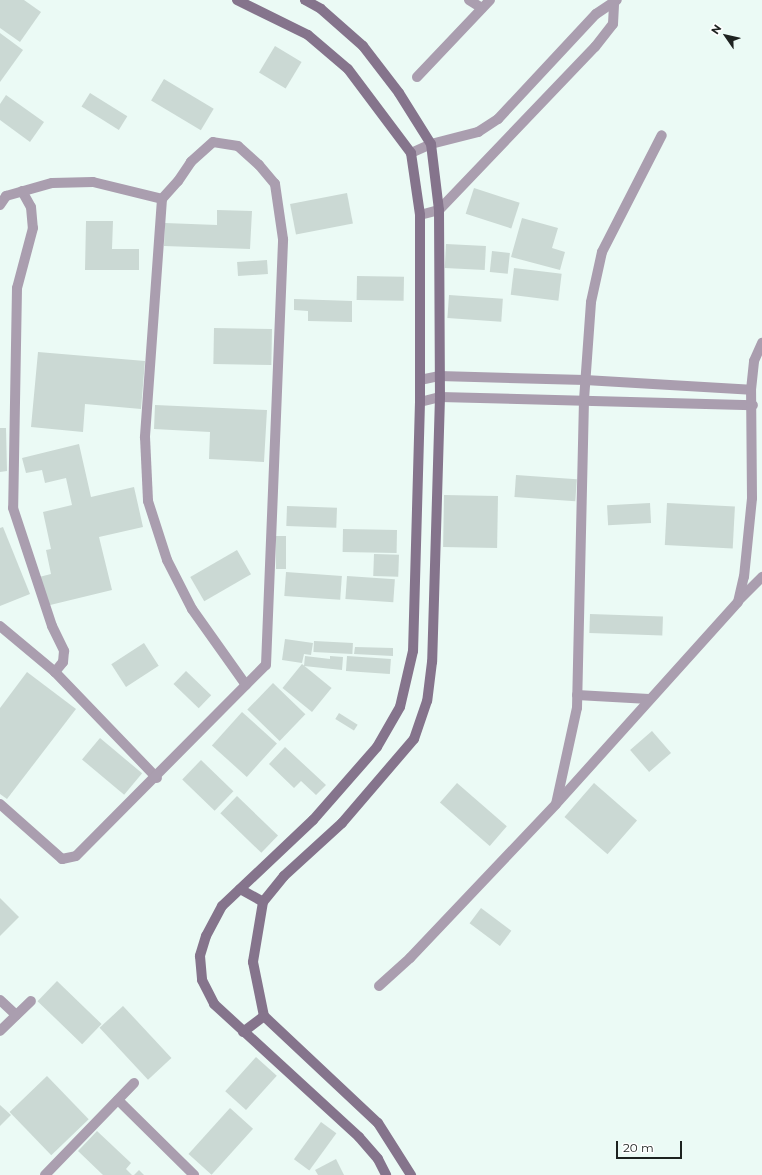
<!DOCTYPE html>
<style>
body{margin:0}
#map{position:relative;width:762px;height:1175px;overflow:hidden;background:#ebfaf5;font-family:Montserrat,sans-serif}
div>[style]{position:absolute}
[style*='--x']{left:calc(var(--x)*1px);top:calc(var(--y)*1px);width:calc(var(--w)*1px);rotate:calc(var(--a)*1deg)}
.building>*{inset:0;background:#cbd9d4;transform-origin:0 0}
.street>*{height:10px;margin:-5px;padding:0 5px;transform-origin:5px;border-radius:5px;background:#aa9eaf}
.secondary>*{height:10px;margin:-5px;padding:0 5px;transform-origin:5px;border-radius:5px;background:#85748c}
span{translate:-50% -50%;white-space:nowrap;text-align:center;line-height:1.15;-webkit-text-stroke:3.5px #fff;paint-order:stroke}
.north{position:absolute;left:706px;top:16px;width:40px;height:40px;-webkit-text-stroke:3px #fff;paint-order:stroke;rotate:304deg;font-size:11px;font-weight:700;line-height:16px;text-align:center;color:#1d2220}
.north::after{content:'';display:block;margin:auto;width:14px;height:18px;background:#1d2220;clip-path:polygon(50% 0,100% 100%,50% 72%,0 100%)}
.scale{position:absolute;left:616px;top:1141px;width:66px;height:18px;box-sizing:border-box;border:2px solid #1d2220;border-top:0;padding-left:5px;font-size:12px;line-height:14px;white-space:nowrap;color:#1d2220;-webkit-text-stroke:3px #fff;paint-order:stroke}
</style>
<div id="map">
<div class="building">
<i style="clip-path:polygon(0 0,24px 0,41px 12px,20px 42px,0 28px)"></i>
<i style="clip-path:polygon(0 33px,23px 50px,0 82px)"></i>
<i style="left:275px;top:46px;width:31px;height:31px;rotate:31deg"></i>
<i style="left:164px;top:79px;width:58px;height:25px;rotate:31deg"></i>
<i style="left:90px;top:93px;width:44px;height:16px;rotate:32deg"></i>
<i style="clip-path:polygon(6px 95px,44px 122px,30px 142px,0 120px,0 104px)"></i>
<i style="left:474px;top:188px;width:48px;height:27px;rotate:18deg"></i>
<i style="left:347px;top:193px;width:31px;height:58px;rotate:79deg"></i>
<i style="clip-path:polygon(217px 210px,252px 211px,250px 249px,164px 246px,165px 223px,217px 225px)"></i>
<i style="clip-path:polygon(522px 218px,558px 228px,552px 248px,565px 252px,560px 270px,511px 257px)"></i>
<i style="clip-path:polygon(86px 221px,113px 221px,112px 249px,139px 249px,139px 270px,85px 270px)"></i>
<i style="left:446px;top:244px;width:40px;height:24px;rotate:3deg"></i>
<i style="left:492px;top:251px;width:18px;height:21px;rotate:6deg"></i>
<i style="left:267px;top:260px;width:14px;height:30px;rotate:86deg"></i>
<i style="left:514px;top:268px;width:48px;height:27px;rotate:7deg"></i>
<i style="left:357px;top:276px;width:47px;height:24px;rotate:1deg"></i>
<i style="left:449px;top:295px;width:54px;height:23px;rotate:4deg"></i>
<i style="clip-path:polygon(294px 299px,352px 301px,352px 322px,308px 321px,308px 311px,294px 310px)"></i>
<i style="left:214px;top:328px;width:58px;height:36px;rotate:1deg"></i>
<i style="clip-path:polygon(38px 352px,145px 361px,141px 409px,85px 404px,83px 432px,31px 427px)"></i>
<i style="clip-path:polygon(155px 405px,267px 410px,264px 462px,209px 459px,210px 432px,154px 429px)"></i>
<i style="clip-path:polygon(0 428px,6px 428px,7px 471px,0 472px)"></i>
<i style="clip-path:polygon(79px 444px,91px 497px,134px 487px,143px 527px,99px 537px,112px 590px,46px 606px,39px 577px,51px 574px,46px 550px,51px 549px,43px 512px,72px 505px,66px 478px,45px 483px,42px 470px,26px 473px,22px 458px)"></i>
<i style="left:516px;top:475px;width:61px;height:22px;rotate:4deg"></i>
<i style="left:444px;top:495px;width:54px;height:52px;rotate:1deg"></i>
<i style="left:650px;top:503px;width:20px;height:43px;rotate:87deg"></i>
<i style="left:667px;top:503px;width:68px;height:42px;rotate:3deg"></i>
<i style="left:287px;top:506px;width:50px;height:20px;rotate:2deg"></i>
<i style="clip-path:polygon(3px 527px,30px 594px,0 606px,0 528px)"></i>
<i style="left:343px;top:529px;width:54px;height:23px;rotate:1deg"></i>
<i style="left:276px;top:536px;width:10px;height:33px"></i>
<i style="left:237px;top:550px;width:28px;height:54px;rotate:60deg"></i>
<i style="left:374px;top:554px;width:25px;height:22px;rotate:2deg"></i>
<i style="left:286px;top:572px;width:56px;height:24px;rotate:4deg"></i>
<i style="left:347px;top:576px;width:48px;height:23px;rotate:4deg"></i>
<i style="left:590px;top:614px;width:73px;height:19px;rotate:2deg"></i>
<i style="clip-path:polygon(285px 639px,313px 643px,311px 655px,304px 654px,302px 663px,282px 660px)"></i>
<i style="left:314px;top:641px;width:39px;height:11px;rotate:3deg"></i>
<i style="left:144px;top:643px;width:27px;height:39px;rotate:57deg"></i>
<i style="clip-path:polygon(355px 647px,393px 648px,393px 656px,354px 654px)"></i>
<i style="clip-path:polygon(305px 656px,330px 659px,330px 656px,343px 657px,342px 670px,304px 666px)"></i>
<i style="left:347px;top:656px;width:44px;height:15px;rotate:4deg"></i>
<i style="left:302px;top:664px;width:38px;height:31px;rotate:39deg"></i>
<i style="left:186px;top:671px;width:35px;height:18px;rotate:44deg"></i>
<i style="clip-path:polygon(27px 672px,76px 709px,7px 799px,0 794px,0 708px)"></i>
<i style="left:273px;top:683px;width:45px;height:37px;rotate:44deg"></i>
<i style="left:242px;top:712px;width:47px;height:45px;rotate:42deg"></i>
<i style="left:339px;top:713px;width:22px;height:7px;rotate:32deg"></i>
<i style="left:652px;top:731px;width:29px;height:29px;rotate:49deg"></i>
<i style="left:100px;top:738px;width:55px;height:28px;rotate:40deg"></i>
<i style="clip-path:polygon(285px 747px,326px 785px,316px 795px,301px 781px,294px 788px,269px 764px)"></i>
<i style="left:201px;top:760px;width:45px;height:27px;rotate:44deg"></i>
<i style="left:457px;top:783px;width:66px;height:26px;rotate:41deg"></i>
<i style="left:594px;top:783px;width:57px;height:45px;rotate:41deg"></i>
<i style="left:237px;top:796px;width:57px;height:24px;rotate:44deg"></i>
<i style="clip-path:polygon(0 898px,19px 917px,0 936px)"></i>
<i style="left:481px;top:908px;width:38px;height:19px;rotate:37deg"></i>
<i style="left:57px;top:981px;width:62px;height:28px;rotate:44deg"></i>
<i style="left:123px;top:1006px;width:71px;height:32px;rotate:47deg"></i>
<i style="left:256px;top:1057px;width:28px;height:46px;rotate:42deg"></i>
<i style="left:47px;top:1076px;width:60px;height:52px;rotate:46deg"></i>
<i style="clip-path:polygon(0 1105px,11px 1115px,0 1126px)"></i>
<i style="left:230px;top:1108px;width:31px;height:62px;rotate:42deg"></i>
<i style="left:321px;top:1122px;width:19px;height:46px;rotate:36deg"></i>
<i style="clip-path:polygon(97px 1131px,131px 1163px,126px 1169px,132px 1175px,103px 1175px,78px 1151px)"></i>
<i style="clip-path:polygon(336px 1159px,344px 1175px,318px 1175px,315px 1170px)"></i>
<i style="clip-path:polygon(139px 1170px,144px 1175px,134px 1175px)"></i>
</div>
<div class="street">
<i style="--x:469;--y:0;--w:15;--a:32"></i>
<i style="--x:417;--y:77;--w:106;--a:-46.5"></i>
<i style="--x:411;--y:153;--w:22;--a:-24"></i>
<i style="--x:431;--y:144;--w:49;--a:-14.3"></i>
<i style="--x:478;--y:132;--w:24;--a:-33"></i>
<i style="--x:498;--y:119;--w:144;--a:-47"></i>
<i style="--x:596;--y:14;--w:25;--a:-34"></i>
<i style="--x:22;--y:191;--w:18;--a:61"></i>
<i style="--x:31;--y:207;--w:21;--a:85"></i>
<i style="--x:33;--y:228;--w:62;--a:104.9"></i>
<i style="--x:17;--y:288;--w:220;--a:91"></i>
<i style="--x:13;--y:508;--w:124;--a:71.7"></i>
<i style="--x:52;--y:626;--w:28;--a:64"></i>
<i style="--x:64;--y:651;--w:11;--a:95"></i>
<i style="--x:63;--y:662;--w:13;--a:129"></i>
<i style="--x:0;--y:205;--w:11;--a:-56"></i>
<i style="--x:6;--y:196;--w:48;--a:-15.8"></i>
<i style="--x:52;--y:183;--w:41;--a:-1.4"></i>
<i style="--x:93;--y:182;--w:71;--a:13.8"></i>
<i style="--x:420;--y:215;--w:20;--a:-15"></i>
<i style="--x:439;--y:210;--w:226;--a:-46.3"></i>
<i style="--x:595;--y:47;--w:29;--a:-52"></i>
<i style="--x:613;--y:24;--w:20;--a:-87"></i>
<i style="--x:420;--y:380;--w:19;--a:-12"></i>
<i style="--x:439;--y:376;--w:146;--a:1.6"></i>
<i style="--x:585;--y:380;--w:166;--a:3.4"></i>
<i style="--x:420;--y:402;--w:21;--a:-14"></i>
<i style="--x:440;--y:397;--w:313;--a:1.5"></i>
<i style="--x:739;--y:600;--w:33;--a:-45"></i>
<i style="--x:0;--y:626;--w:72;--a:39.9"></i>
<i style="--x:55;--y:672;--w:147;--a:46.1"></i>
<i style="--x:577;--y:695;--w:72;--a:3.2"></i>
<i style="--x:557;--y:803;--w:270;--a:-48"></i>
<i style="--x:738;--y:602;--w:26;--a:-77"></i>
<i style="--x:744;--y:577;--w:79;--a:-84.2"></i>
<i style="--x:752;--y:498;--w:108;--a:-90.5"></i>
<i style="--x:751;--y:390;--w:29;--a:-84"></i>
<i style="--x:754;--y:361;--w:20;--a:-66"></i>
<i style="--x:0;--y:804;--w:83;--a:41.6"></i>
<i style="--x:62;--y:859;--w:14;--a:-12"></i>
<i style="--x:76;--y:856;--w:269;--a:-45.2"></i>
<i style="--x:266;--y:665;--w:426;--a:-87.7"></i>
<i style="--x:283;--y:239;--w:56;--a:-98.3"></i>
<i style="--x:275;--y:184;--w:25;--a:-130"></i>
<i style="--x:259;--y:165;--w:28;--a:-138"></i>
<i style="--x:238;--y:146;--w:25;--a:-171"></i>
<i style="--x:213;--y:142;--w:30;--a:138"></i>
<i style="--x:191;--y:162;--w:23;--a:124"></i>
<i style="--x:178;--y:181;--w:24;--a:132"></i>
<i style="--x:162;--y:199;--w:239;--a:94.1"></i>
<i style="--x:145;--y:437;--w:64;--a:87.3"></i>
<i style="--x:148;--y:501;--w:62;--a:72.1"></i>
<i style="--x:167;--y:560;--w:55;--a:63"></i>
<i style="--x:192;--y:609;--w:93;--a:54.6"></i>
<i style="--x:379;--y:986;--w:42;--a:-42.1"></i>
<i style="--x:410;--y:958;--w:212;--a:-46.5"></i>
<i style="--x:556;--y:804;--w:98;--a:-77.7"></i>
<i style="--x:577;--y:708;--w:308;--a:-88.7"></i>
<i style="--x:584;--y:400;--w:98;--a:-85.9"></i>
<i style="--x:591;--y:302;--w:51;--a:-77.6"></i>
<i style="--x:602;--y:252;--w:131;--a:-62.9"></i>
<i style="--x:0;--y:1000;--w:22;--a:43"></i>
<i style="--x:0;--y:1031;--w:43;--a:-44.1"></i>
<i style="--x:118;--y:1100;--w:107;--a:44.6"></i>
<i style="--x:45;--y:1175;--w:128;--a:-45.9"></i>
</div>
<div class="secondary">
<i style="--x:237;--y:0;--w:79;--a:26.2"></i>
<i style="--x:308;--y:35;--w:52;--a:40.4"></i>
<i style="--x:348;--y:69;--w:105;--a:53.1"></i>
<i style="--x:411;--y:153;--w:63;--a:81.7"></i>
<i style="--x:420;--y:215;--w:187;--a:90"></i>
<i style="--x:420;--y:402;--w:249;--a:91.6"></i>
<i style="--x:413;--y:651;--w:57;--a:103.1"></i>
<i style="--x:400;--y:707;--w:46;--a:119.9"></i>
<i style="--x:377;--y:747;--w:97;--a:131.2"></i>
<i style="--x:313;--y:820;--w:125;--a:136.6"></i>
<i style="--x:222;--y:906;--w:34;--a:118"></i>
<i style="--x:206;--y:936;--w:21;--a:107"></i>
<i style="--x:200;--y:956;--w:24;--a:85"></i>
<i style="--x:202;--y:980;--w:27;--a:63"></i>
<i style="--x:214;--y:1004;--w:197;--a:42.5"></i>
<i style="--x:359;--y:1137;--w:29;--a:49"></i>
<i style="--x:378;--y:1159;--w:18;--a:63"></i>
<i style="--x:305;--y:0;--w:18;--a:29"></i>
<i style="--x:321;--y:9;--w:56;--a:41.4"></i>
<i style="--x:363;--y:46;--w:59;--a:52.5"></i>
<i style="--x:399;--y:93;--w:60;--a:57.9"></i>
<i style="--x:431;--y:144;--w:66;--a:83.1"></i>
<i style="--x:439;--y:210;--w:187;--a:89.7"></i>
<i style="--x:440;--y:397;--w:265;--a:91.7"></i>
<i style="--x:432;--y:662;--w:39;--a:97"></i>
<i style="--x:427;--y:701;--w:40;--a:108.9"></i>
<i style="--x:414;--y:739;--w:111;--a:130.6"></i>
<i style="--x:342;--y:823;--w:79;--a:137.6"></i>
<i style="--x:284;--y:876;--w:33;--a:129"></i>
<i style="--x:263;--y:902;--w:61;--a:99.5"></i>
<i style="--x:253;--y:962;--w:55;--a:78.5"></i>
<i style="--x:264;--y:1016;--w:156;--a:43.2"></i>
<i style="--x:378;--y:1123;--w:62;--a:57.6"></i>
<i style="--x:240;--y:889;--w:26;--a:29"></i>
<i style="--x:243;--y:1032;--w:26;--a:-37"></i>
</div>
<div class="north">N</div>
<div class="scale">20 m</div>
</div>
